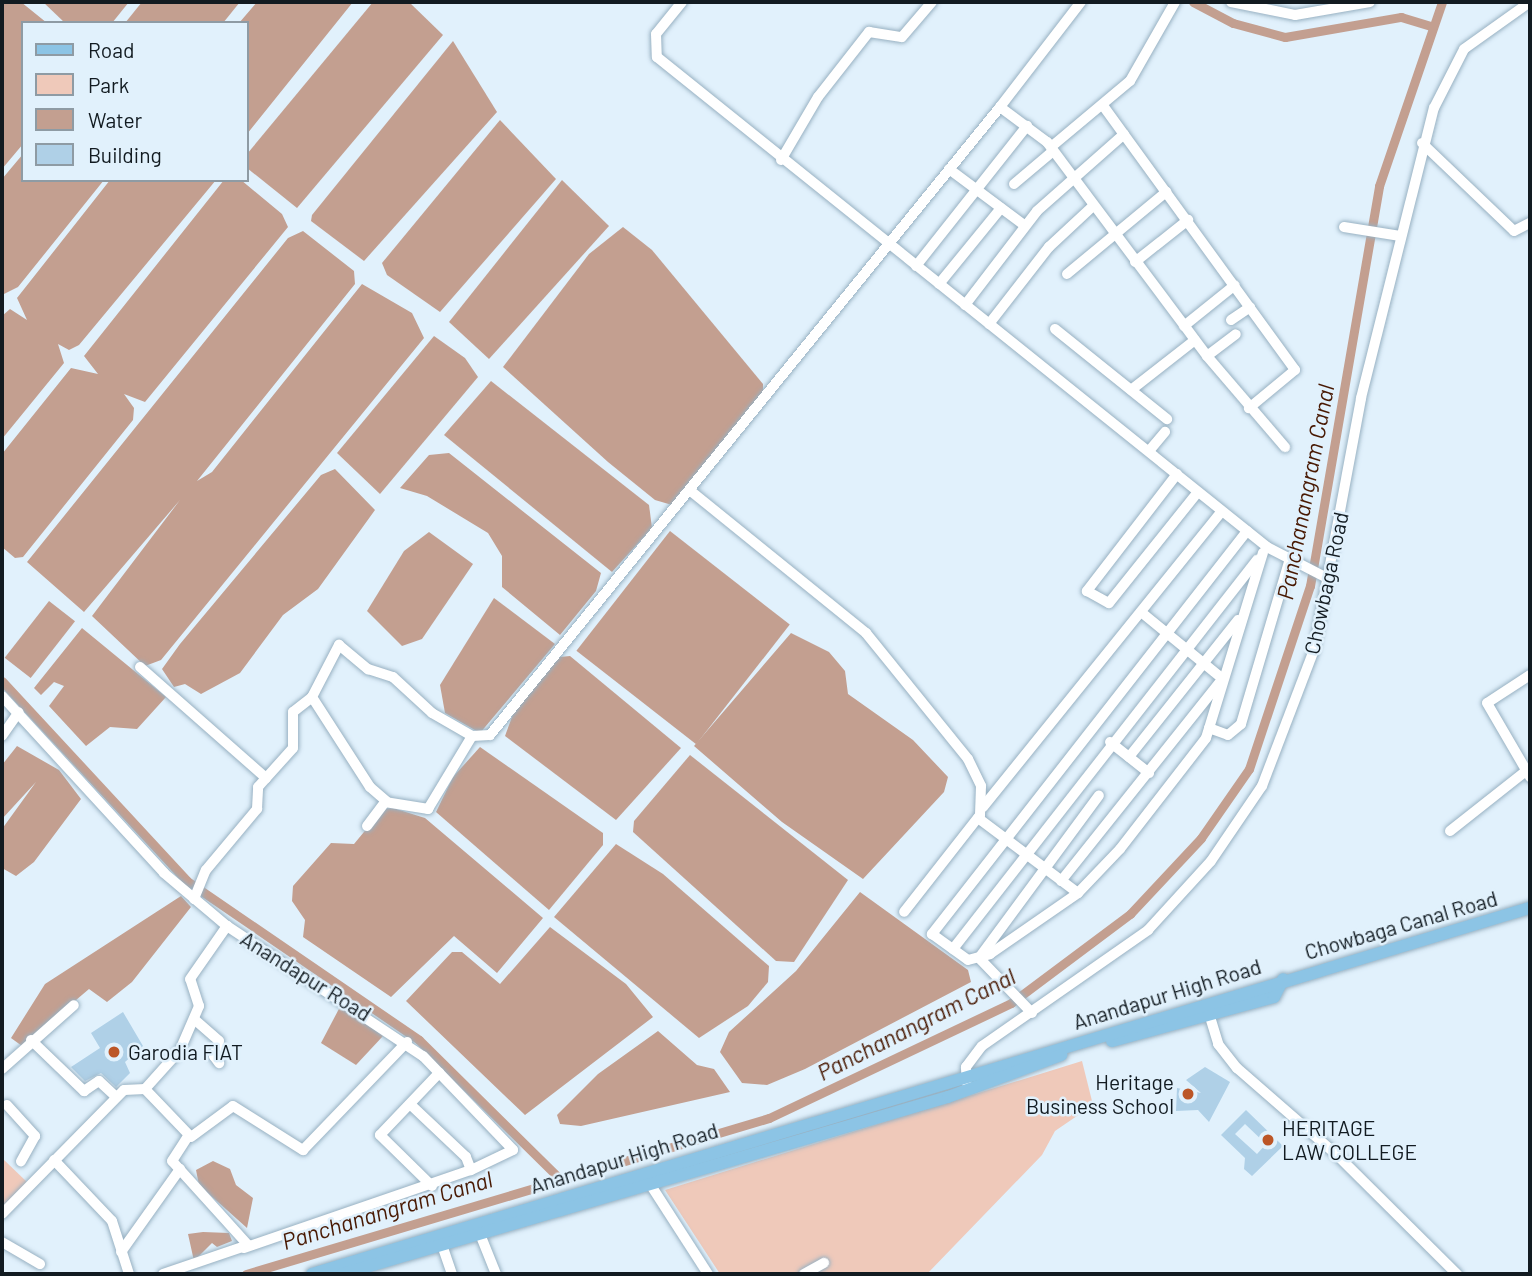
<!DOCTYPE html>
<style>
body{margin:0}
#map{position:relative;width:1532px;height:1276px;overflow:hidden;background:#e1f1fc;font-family:Barlow,sans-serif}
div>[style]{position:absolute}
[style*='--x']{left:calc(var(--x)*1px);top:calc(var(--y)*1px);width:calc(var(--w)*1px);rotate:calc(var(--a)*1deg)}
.green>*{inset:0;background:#efc9ba}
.water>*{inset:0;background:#c39f90;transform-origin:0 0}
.canal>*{height:9px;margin:-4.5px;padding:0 4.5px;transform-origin:4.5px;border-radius:4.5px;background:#c39f90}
.building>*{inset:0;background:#afd0e7}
.roads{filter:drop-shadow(0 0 2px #98b1c2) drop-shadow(0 0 2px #98b1c2)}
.minor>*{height:10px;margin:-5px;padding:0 5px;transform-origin:5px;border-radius:5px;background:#fff}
.major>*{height:12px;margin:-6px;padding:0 6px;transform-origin:6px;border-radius:6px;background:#8cc4e5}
.dots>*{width:19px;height:19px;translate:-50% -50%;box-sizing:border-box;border:4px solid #e1f1fc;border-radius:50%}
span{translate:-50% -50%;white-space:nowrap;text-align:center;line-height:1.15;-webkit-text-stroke:5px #e1f1fc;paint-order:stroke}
.street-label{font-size:21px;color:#121b21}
.poi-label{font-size:21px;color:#121b21}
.left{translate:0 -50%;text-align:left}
.right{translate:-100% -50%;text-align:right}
.water-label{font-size:23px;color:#481903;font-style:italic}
.frame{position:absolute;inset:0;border:4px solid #121b21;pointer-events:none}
.legend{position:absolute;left:21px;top:21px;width:228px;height:161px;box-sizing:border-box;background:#e1f1fc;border:2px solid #8e9ba4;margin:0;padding:9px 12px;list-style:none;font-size:21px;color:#121b21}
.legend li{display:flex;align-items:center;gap:14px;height:35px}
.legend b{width:35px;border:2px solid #8e9ba4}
</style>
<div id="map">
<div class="green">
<i style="clip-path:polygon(1082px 1061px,1093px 1105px,1055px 1131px,1042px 1155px,927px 1274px,720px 1274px,665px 1190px)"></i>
<i style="clip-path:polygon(2px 1158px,28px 1183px,2px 1209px)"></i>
</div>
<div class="water">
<i style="clip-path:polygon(2px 2px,21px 2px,47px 23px,23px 23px,23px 144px,2px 169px)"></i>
<i style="clip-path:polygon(43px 2px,129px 2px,112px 23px,65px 23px)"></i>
<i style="clip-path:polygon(142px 2px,240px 2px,223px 23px,125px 23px)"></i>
<i style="clip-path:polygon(257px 2px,353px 2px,247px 134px,247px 23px,239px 23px)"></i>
<i style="clip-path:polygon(373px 2px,409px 2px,443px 35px,297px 208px,247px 168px,247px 154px)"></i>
<i style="clip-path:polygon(453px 41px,497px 112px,364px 261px,311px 221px,312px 215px)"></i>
<i style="clip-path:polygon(500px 120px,556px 179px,440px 312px,387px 275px,382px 263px)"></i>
<i style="clip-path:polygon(23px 154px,23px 180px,104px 180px,18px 287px,2px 295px,2px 179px)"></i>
<i style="clip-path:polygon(110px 180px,216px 180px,79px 345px,69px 350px,58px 344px,64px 363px,2px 439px,2px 316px,10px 309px,27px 320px,17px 298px)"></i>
<i style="clip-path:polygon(224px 180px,241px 180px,282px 214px,288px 227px,145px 402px,124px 394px,134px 408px,133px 420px,23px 557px,15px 558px,2px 547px,2px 454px,71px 368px,98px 374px,84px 356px)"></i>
<i style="clip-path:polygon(562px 180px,609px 226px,489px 359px,449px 322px)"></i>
<i style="clip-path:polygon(623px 227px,652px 250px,763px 384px,763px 393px,672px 505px,655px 500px,608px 462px,503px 367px,589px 254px)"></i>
<i style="clip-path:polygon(303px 231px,354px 271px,355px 284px,197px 481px,212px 472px,362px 284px,412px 313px,424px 338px,161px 660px,145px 666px,92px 616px,180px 500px,84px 612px,27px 562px,288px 238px)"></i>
<i style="clip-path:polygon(434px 336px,465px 358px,478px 377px,380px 494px,337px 453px)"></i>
<i style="clip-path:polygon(491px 381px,649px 505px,652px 528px,612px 572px,444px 435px)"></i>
<i style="clip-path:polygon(449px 453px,601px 573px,596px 591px,560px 635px,502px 587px,502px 556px,488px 533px,427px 496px,400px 488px,429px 455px)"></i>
<i style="clip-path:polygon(335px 469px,375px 510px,318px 589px,283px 615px,240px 673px,201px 694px,185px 684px,174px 687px,162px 669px,180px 644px,321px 475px)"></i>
<i style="left:670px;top:531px;width:152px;height:152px;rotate:38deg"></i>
<i style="clip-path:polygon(429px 532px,473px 564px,422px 639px,402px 646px,367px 611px,404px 551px)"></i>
<i style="clip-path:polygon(494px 598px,555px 644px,480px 733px,445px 713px,440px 685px)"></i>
<i style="left:49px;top:601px;width:33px;height:72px;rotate:38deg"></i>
<i style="clip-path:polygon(82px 628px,166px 697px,137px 729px,110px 727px,86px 746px,49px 706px,64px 686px,54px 682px,41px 695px,34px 688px)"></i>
<i style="clip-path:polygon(791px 633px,829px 652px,845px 671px,848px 694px,913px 740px,948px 777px,944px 792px,863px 879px,782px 822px,694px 746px)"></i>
<i style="clip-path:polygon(570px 656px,681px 748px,616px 820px,505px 736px,516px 706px,560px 657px)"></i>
<i style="clip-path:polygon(17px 746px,59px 770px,81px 799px,34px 862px,16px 876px,2px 868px,2px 829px,36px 782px,2px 819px,2px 765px)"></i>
<i style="clip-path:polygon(480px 747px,603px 833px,603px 845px,549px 910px,436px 812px,453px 777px)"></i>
<i style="clip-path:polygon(690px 755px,848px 880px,794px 962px,776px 961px,633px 832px,634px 821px)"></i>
<i style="clip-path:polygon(393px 808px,425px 818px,543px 918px,497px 973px,454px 936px,391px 997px,303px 937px,305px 920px,292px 901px,293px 886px,331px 843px,354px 844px,383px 809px)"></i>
<i style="clip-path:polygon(616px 844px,663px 874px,769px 966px,768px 982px,748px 1006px,699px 1038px,554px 917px)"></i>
<i style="clip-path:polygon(860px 892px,968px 970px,971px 982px,805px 1069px,767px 1085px,742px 1083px,720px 1052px,729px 1032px,796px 971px)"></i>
<i style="clip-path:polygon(181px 896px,191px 907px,132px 982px,107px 1002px,89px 989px,22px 1046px,11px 1038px,45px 984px)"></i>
<i style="clip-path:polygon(550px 927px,626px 984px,653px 1017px,525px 1115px,406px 1001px,452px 952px,462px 952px,500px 984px)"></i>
<i style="clip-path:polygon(341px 1005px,383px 1036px,356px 1065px,321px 1043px)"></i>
<i style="clip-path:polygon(658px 1031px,697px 1065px,714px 1069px,730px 1092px,581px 1126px,560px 1124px,557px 1115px,598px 1074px)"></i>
<i style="clip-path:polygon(213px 1161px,230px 1169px,236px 1185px,253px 1198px,247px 1228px,199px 1185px,196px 1170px)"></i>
<i style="clip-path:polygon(203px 1232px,229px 1233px,232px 1241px,217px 1247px,212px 1243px,194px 1261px,188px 1234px)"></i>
</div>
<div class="canal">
<i style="--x:1193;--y:2;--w:45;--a:27.7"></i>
<i style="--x:1233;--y:23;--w:54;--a:15.1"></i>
<i style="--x:1285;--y:37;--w:118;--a:-9.8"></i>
<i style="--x:1401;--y:17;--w:31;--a:17"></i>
<i style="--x:2;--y:681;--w:272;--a:47.2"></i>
<i style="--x:187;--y:881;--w:281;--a:34.4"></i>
<i style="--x:419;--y:1040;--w:195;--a:44.6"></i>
<i style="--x:246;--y:1274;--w:546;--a:-16.61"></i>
<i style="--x:769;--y:1118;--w:268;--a:-25.4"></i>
<i style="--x:1011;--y:1003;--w:149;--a:-36.8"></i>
<i style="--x:1130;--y:914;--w:104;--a:-46.9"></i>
<i style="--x:1201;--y:838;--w:84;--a:-55.2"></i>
<i style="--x:1249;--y:769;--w:193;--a:-71.6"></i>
<i style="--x:1310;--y:586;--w:406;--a:-80.2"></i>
<i style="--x:1379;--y:186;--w:194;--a:-71.1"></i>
</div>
<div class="building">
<i style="clip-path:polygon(123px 1012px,143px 1046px,125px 1062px,130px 1073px,116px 1087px,101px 1073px,85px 1081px,71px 1067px,100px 1048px,91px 1033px)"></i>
<i style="clip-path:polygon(1205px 1067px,1230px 1082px,1209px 1122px,1198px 1110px,1176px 1111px,1177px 1088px,1201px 1093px,1186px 1080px)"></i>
<i style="clip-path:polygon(evenodd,1246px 1110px,1283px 1146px,1252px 1176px,1244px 1169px,1245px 1158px,1221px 1135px,1246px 1110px,1245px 1124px,1266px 1144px,1257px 1154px,1235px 1134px,1245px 1124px)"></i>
</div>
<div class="roads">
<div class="minor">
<i style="--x:682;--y:2;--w:41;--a:129.1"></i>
<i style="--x:656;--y:34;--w:23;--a:88"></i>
<i style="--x:657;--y:57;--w:782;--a:38.77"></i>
<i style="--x:1267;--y:547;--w:70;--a:27.3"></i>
<i style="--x:1231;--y:2;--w:65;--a:11.5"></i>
<i style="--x:1295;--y:15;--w:76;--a:-9.8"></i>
<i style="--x:1000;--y:107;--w:133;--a:-52.4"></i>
<i style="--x:1104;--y:107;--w:325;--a:54"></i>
<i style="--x:1295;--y:370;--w:60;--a:140.4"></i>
<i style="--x:1422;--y:143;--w:127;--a:43.7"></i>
<i style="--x:1514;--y:231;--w:18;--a:-27"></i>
<i style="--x:1051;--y:147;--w:103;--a:-39.9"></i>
<i style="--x:1130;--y:81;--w:91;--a:-60.3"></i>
<i style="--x:781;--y:160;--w:73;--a:-59.6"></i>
<i style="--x:818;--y:97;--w:83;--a:-51.9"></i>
<i style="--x:869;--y:32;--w:33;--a:9"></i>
<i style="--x:902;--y:37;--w:46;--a:-49.4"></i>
<i style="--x:949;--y:169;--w:94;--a:36.7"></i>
<i style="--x:1014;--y:184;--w:51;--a:-40.2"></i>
<i style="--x:1344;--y:227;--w:57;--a:9.1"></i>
<i style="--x:1135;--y:262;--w:68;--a:-38.4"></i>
<i style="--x:916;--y:266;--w:179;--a:-51.6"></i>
<i style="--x:1067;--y:274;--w:129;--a:-39.6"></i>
<i style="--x:939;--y:284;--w:98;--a:-50.8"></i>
<i style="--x:965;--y:305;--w:118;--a:-52.5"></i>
<i style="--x:1037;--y:211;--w:116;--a:-41.5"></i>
<i style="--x:1231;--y:320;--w:23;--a:-34"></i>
<i style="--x:989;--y:324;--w:98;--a:-52.1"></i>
<i style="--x:1049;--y:247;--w:60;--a:-43"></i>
<i style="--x:1184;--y:326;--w:65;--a:-38.8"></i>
<i style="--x:1055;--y:329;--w:144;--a:38.8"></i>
<i style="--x:1207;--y:356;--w:36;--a:-37"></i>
<i style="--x:1131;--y:390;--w:81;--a:-38"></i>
<i style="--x:1149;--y:451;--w:25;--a:-50"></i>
<i style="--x:1177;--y:474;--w:148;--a:127.6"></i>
<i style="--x:1087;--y:591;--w:25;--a:29"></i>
<i style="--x:1109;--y:603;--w:142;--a:-51.3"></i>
<i style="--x:692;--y:492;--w:224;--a:39"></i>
<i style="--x:866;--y:633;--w:162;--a:51"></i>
<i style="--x:968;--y:759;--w:30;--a:64"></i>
<i style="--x:981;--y:786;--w:29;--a:92"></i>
<i style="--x:980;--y:815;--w:123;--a:128.1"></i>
<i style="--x:1247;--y:531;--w:512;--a:128.01"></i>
<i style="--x:932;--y:934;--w:44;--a:35.8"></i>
<i style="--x:968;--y:960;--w:23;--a:-15"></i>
<i style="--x:990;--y:954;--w:107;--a:-34.7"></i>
<i style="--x:1078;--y:893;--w:61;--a:-46.3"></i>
<i style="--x:1120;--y:849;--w:140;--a:-52.2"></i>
<i style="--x:1206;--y:738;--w:194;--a:-72.9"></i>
<i style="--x:1141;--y:612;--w:106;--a:39.3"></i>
<i style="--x:140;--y:667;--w:168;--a:41.4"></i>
<i style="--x:1530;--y:675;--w:51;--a:146.9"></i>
<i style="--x:1487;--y:703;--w:86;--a:59.8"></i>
<i style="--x:2;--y:696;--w:240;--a:47.5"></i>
<i style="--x:164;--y:873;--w:82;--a:40.1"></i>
<i style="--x:312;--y:697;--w:107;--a:57.2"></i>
<i style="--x:370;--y:787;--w:23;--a:41"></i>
<i style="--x:1209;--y:728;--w:20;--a:20"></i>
<i style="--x:1228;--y:735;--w:17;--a:-40"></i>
<i style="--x:1241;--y:724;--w:169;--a:-73.5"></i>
<i style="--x:2;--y:736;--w:29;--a:-55"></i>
<i style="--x:1110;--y:742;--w:50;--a:38.5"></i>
<i style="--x:1129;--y:757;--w:175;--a:-51.5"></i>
<i style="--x:983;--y:807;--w:380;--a:-51.1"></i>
<i style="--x:978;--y:818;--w:125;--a:36.9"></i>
<i style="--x:367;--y:826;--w:30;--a:-53"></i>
<i style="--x:385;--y:802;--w:44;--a:9.2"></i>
<i style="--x:428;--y:809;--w:85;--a:-58.9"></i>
<i style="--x:1450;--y:831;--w:97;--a:-38.3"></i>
<i style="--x:1061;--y:881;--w:253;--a:-51.4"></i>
<i style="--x:194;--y:899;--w:31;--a:-68"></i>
<i style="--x:206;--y:870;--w:80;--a:-50.1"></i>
<i style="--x:257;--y:809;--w:22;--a:-87"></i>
<i style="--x:258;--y:787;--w:52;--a:-48.1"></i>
<i style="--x:293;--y:748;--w:36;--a:-90"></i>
<i style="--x:293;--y:712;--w:24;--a:-38"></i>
<i style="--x:312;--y:697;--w:59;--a:-62.6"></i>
<i style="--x:339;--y:645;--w:38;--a:40"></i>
<i style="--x:368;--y:669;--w:26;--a:18"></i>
<i style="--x:393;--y:677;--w:53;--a:42.7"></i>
<i style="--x:432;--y:713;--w:46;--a:29.9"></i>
<i style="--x:472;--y:736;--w:18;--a:-3"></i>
<i style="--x:490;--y:735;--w:809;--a:-50.92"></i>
<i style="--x:1000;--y:107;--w:59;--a:36.7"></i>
<i style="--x:1047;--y:142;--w:267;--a:53.2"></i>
<i style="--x:1207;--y:356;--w:120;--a:49.4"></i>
<i style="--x:953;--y:949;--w:494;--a:-52"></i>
<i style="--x:1207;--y:1007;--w:39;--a:73"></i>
<i style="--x:1218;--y:1044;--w:31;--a:52"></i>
<i style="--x:1237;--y:1068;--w:134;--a:41.1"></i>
<i style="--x:1338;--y:1156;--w:168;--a:44.8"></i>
<i style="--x:1032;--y:1013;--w:76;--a:-133.9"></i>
<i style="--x:979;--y:958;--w:202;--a:-53.6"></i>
<i style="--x:194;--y:1019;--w:33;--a:41"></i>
<i style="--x:219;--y:1041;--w:16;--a:108"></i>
<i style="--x:214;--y:1056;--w:9;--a:54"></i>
<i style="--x:31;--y:1040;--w:74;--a:43.9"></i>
<i style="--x:84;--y:1091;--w:18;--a:-34"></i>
<i style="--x:99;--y:1081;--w:23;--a:43"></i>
<i style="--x:2;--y:1069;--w:96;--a:-41.6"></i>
<i style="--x:967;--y:1083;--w:16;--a:-94"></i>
<i style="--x:966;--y:1067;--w:26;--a:-53"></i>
<i style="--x:982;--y:1046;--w:203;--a:-34.9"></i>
<i style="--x:1148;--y:930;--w:93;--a:-47.6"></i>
<i style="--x:1211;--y:861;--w:91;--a:-55.8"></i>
<i style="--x:1262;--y:786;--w:146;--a:-69.1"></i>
<i style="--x:1314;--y:650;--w:256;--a:-79.4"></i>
<i style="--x:1361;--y:398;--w:299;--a:-75.9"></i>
<i style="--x:1434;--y:108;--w:66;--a:-63"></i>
<i style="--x:1464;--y:49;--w:81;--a:-35.5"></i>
<i style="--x:145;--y:1089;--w:52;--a:-48.1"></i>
<i style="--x:180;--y:1050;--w:48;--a:-66.6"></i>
<i style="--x:199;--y:1006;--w:28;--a:-108"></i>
<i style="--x:190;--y:979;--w:65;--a:-55.1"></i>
<i style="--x:227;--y:926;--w:235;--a:33.6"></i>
<i style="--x:423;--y:1056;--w:130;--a:46.2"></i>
<i style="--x:513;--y:1150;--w:47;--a:154.5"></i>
<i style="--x:7;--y:1105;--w:42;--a:47.9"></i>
<i style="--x:35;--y:1136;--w:29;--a:119"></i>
<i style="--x:54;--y:1160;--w:84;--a:46.4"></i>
<i style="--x:112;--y:1221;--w:56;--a:72.2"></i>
<i style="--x:650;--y:1184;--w:107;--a:57.2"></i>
<i style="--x:432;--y:1186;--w:73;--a:-135.6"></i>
<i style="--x:380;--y:1135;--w:86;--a:-46.4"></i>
<i style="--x:2;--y:1214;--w:174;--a:-45.5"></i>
<i style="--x:124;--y:1090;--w:21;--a:-3"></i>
<i style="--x:145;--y:1089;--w:66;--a:46.2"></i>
<i style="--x:191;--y:1137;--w:52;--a:-36.4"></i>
<i style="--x:233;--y:1106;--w:83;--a:32.2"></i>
<i style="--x:303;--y:1150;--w:150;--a:-46.1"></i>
<i style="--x:480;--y:1234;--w:43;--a:68.2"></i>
<i style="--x:2;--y:1242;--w:44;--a:30.1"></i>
<i style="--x:442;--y:1245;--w:31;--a:71"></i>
<i style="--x:244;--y:1248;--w:240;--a:-19"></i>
<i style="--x:471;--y:1170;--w:14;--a:-111"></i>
<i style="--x:466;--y:1157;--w:77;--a:-136.6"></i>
<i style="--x:121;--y:1252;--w:102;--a:-54.6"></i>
<i style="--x:163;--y:1274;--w:90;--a:-18.8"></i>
<i style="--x:248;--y:1245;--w:113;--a:-132.1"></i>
<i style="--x:172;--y:1161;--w:30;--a:-57"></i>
<i style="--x:804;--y:1274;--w:23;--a:-29"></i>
</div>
<div class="major">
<i style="--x:1112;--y:1041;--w:168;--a:-15.2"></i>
<i style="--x:1274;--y:997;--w:20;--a:-63"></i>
<i style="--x:312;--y:1274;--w:1272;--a:-16.73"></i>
<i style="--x:342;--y:1274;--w:631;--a:-16.28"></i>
<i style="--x:948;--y:1097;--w:121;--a:-20.4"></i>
</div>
</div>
<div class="dots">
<i style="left:114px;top:1052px;background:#bc5627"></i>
<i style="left:1188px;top:1094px;background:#bc5627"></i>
<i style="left:1268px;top:1140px;background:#bc5627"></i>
</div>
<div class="street-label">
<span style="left:1326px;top:583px;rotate:-78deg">Chowbaga Road</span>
<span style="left:1401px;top:925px;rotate:-16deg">Chowbaga Canal Road</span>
<span style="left:306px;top:976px;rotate:32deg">Anandapur Road</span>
<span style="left:1167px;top:994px;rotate:-17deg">Anandapur High Road</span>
<span style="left:624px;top:1158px;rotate:-17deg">Anandapur High Road</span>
</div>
<div class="poi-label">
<span class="left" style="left:128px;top:1052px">Garodia FIAT</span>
<span class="right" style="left:1174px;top:1094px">Heritage<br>Business School</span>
<span class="left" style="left:1282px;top:1140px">HERITAGE<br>LAW COLLEGE</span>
</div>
<div class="water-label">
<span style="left:1305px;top:492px;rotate:-79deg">Panchanangram Canal</span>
<span style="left:916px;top:1024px;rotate:-27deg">Panchanangram Canal</span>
<span style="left:387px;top:1210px;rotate:-17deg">Panchanangram Canal</span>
</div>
<div class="frame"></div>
<ul class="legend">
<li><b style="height:9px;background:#8cc4e5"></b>Road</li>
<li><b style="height:19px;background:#efc9ba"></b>Park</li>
<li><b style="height:19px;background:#c39f90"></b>Water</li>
<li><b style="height:19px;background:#afd0e7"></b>Building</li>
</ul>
</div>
